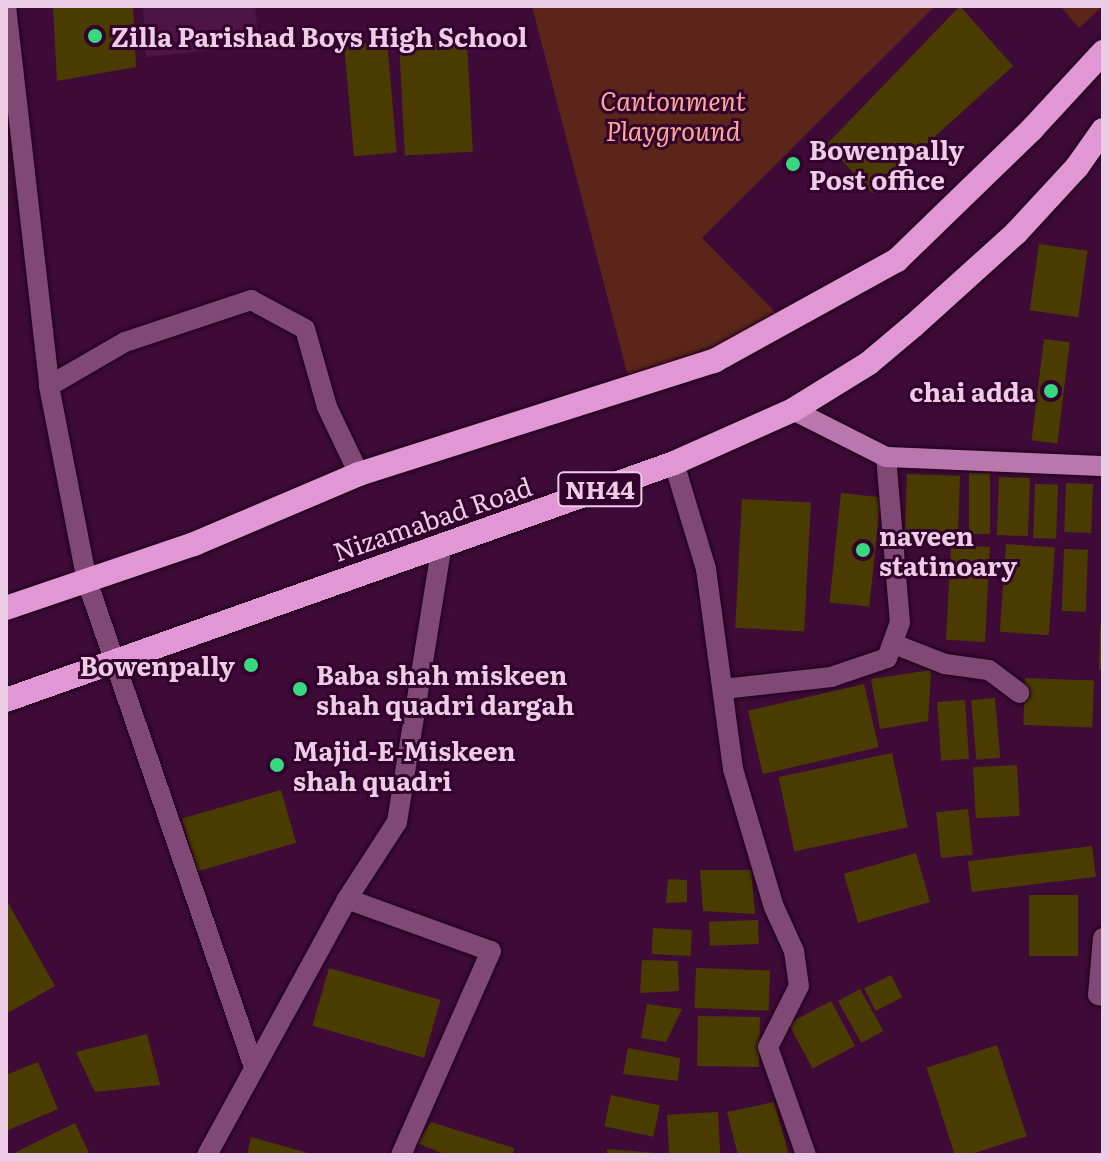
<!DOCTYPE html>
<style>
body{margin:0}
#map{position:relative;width:1109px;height:1161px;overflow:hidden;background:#3e0b38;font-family:Literata,serif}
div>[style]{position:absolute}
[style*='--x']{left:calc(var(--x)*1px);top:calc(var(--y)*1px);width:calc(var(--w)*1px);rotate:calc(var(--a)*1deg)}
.built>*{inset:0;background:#4d1445}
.green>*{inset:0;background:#5c2519}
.building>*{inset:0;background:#4a3c00;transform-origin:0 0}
.roads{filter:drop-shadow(0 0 2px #1f001b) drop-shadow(0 0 2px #1f001b)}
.minor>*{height:20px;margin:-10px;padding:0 10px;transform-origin:10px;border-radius:10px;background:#7f4875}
.major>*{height:20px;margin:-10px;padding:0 10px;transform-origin:10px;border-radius:10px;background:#ba77ad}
.highway>*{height:24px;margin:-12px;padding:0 12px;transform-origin:12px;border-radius:12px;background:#e197d3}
.dots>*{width:22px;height:22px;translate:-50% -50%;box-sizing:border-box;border:4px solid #33012d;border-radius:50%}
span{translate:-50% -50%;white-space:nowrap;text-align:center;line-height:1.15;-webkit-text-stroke:6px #33012d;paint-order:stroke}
.shield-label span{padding:2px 6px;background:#33012d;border:2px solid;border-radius:6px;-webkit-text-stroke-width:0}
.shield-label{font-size:24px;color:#edcde6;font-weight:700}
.poi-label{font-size:26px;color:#edcde6;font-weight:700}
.left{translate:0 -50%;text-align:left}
.right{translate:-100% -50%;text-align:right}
.park-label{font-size:26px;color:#faa997;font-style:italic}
.street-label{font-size:26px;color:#edcde6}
.frame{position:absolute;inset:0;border:8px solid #edcde6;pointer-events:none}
</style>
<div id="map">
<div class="built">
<i style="clip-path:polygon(143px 6px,255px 6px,259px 45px,146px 57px)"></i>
</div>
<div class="green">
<i style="clip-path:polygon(532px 6px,935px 6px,702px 238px,788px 325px,632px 392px)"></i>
<i style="clip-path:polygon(1060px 6px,1103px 6px,1079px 28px)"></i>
</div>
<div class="building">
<i style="clip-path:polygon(53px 6px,133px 6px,136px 67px,57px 81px)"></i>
<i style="clip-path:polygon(960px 6px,1013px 66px,872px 193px,827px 144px)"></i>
<i style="left:387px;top:41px;width:112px;height:43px;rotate:85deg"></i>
<i style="left:467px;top:41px;width:111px;height:68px;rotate:87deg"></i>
<i style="left:1039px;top:244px;width:49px;height:67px;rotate:8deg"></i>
<i style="left:1044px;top:339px;width:26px;height:102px;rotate:7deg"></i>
<i style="left:969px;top:473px;width:21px;height:61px"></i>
<i style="left:907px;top:474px;width:53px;height:64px;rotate:2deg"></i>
<i style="left:999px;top:477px;width:31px;height:58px;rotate:2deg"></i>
<i style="left:1066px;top:483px;width:27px;height:49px;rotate:2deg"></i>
<i style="left:1035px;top:484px;width:23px;height:54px;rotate:2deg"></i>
<i style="left:841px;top:493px;width:40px;height:110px;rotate:6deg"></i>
<i style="left:742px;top:499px;width:69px;height:129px;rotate:3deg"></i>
<i style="left:1006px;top:544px;width:49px;height:88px;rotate:4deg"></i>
<i style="left:951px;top:545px;width:39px;height:95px;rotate:3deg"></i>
<i style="left:1064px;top:549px;width:24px;height:62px;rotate:2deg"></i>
<i style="clip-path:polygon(1100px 625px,1103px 625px,1103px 670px,1099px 670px)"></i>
<i style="clip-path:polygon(931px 670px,928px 721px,880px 729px,871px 679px)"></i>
<i style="left:1025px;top:678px;width:69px;height:47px;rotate:2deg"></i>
<i style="left:864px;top:684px;width:65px;height:119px;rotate:77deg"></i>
<i style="left:995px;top:698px;width:60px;height:24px;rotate:85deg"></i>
<i style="left:965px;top:700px;width:59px;height:28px;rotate:86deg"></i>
<i style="left:892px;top:753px;width:76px;height:116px;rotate:78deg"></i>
<i style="left:1017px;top:765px;width:51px;height:44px;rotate:87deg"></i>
<i style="left:281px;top:790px;width:55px;height:103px;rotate:74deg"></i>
<i style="left:968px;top:809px;width:46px;height:32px;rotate:84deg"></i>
<i style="left:1092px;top:846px;width:31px;height:125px;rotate:83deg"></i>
<i style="left:916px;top:853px;width:51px;height:75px;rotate:74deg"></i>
<i style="clip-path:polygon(700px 870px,751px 870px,755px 914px,703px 911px)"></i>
<i style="clip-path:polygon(668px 879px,687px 880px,687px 902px,666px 903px)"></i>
<i style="left:1029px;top:895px;width:49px;height:61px"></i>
<i style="clip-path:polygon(6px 899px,55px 986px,6px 1014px)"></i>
<i style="left:758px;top:920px;width:24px;height:49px;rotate:88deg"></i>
<i style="left:653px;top:928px;width:39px;height:26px;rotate:3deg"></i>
<i style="clip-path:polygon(642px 960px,678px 961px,679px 991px,640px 993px)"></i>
<i style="left:329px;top:968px;width:116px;height:60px;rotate:16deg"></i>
<i style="left:696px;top:968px;width:74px;height:40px;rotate:2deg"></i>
<i style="left:891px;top:975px;width:25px;height:30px;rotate:63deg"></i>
<i style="left:860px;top:989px;width:48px;height:25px;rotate:61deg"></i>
<i style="left:831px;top:1001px;width:51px;height:48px;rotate:62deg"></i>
<i style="clip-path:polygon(647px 1004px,682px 1009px,666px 1042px,641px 1038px)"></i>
<i style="left:698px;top:1016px;width:62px;height:50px;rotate:1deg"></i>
<i style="clip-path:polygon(147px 1034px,160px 1085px,95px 1092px,76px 1052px)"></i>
<i style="left:997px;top:1045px;width:96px;height:74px;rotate:72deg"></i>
<i style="clip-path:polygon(628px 1048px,680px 1058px,678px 1081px,623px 1074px)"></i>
<i style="clip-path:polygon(38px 1062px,58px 1109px,6px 1131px,6px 1075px)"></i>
<i style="left:611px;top:1095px;width:50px;height:32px;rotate:12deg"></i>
<i style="clip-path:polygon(774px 1102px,789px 1155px,738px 1155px,727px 1112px)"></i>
<i style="left:718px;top:1112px;width:43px;height:51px;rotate:87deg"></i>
<i style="clip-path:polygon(431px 1122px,514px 1148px,513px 1155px,446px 1155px,417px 1143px)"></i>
<i style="clip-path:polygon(75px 1123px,90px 1155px,10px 1155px)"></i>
<i style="clip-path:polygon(251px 1137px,311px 1154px,311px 1155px,247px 1155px)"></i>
<i style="clip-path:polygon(607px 1149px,656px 1153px,656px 1155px,607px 1155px)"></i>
</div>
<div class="roads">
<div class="minor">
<i style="--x:6;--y:6;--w:382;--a:83.5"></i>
<i style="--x:49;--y:386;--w:199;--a:79"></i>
<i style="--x:87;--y:581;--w:514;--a:71.04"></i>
<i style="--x:49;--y:386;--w:88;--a:-30.1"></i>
<i style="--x:125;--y:342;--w:133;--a:-18.4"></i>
<i style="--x:251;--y:300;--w:61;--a:28.2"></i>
<i style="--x:305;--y:329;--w:81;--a:74.2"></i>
<i style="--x:327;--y:407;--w:74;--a:64.5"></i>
<i style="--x:674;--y:463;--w:111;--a:73.2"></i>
<i style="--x:706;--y:569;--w:202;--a:82.3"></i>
<i style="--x:733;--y:769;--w:144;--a:73.5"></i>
<i style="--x:774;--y:907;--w:48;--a:65.6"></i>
<i style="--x:794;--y:951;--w:35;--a:82"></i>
<i style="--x:799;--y:986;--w:68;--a:116.9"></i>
<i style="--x:768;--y:1047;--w:114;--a:70.6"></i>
<i style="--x:894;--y:644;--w:55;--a:21.4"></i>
<i style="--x:945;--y:664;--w:44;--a:7.8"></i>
<i style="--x:989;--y:670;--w:38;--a:37"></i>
<i style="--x:723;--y:689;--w:109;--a:-6.3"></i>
<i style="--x:831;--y:677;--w:59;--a:-18.7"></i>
<i style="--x:887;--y:658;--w:37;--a:-70"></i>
<i style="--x:900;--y:623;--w:167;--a:-94.8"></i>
<i style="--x:347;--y:899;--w:153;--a:19.9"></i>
<i style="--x:491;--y:951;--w:223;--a:113.8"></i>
<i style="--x:1103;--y:938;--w:57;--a:95"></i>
<i style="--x:1098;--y:995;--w:5;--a:11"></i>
<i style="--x:207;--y:1155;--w:292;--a:-61.3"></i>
<i style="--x:347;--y:899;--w:92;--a:-57"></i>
<i style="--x:397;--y:822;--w:282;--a:-80.8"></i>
</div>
<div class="major">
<i style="--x:793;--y:410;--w:104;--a:26.8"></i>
<i style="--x:886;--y:457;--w:217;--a:2.4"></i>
</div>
<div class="highway">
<i style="--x:6;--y:608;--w:199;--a:-18.8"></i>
<i style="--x:194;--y:544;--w:179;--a:-23"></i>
<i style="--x:359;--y:474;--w:373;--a:-17.7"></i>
<i style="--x:714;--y:361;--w:209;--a:-28.9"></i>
<i style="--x:897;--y:260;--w:188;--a:-44.1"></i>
<i style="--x:1032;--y:129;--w:105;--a:-47.3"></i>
<i style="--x:6;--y:700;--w:709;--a:-19.53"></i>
<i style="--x:674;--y:463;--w:130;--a:-24"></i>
<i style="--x:793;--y:410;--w:89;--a:-31.7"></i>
<i style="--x:869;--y:363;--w:57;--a:-40.1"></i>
<i style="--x:913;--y:326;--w:139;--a:-42.1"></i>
<i style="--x:1016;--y:233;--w:90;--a:-47.3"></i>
<i style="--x:1077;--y:167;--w:45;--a:-54.9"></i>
</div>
</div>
<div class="dots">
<i style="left:95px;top:36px;background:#38d880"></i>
<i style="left:793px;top:164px;background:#38d880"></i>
<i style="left:1051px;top:391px;background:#38d880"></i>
<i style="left:863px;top:550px;background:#38d880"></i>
<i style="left:251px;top:665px;background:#38d880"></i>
<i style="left:300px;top:689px;background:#38d880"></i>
<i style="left:277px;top:765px;background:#38d880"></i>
</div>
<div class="shield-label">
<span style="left:600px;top:489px">NH44</span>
</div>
<div class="poi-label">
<span class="left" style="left:111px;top:36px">Zilla Parishad Boys High School</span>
<span class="left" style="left:809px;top:164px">Bowenpally<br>Post office</span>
<span class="right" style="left:1035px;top:391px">chai adda</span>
<span class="left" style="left:879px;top:550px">naveen<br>statinoary</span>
<span class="right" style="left:235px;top:665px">Bowenpally</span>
<span class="left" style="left:316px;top:689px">Baba shah miskeen<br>shah quadri dargah</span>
<span class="left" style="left:293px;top:765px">Majid-E-Miskeen<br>shah quadri</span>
</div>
<div class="park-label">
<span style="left:673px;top:115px">Cantonment<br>Playground</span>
</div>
<div class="street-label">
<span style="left:432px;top:518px;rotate:-19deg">Nizamabad Road</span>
</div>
<div class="frame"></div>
</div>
